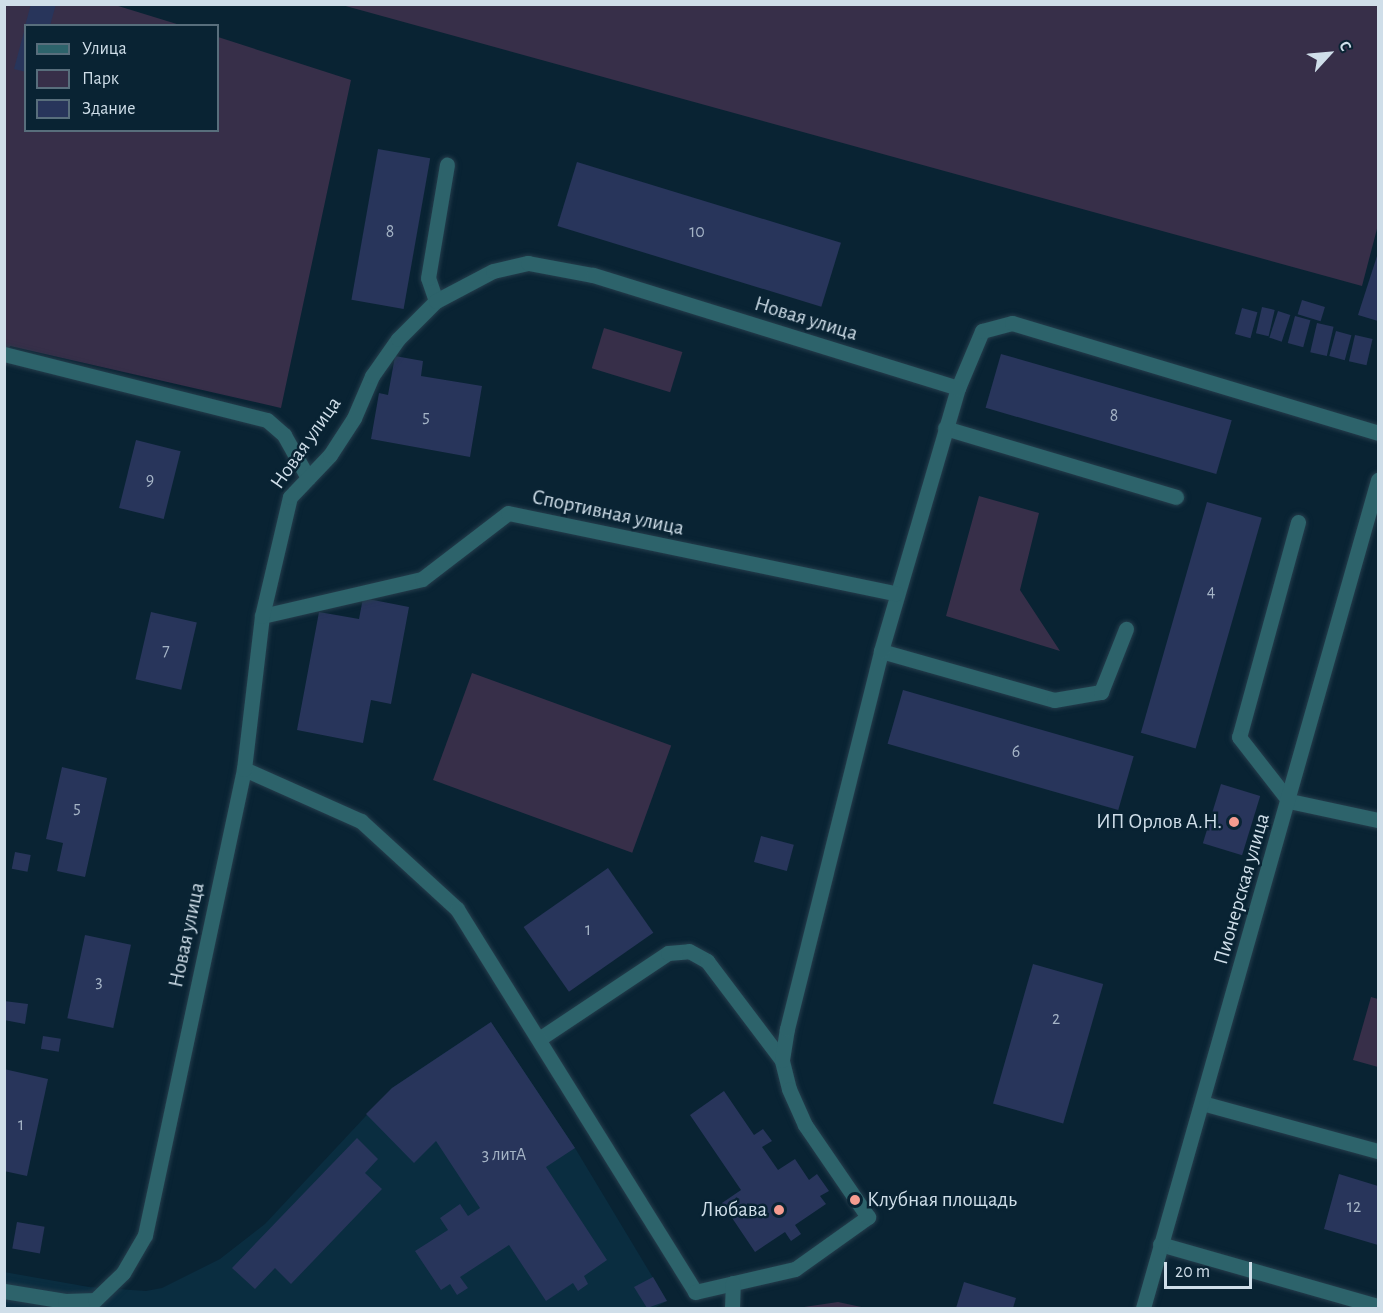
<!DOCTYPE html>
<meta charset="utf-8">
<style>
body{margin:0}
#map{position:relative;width:1383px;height:1313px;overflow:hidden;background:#092333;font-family:"Alegreya Sans",sans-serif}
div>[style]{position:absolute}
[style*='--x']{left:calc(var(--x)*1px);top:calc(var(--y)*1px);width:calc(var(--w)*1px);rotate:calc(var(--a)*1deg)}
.built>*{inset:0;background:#0a2d40}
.green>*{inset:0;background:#372f49;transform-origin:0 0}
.building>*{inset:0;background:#28355b;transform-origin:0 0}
.roads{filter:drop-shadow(0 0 2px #253d4c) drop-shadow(0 0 2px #253d4c)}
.service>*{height:15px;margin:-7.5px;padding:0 7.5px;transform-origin:7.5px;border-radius:7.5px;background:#2d636b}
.minor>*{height:15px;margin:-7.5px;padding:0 7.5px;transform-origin:7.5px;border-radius:7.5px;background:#2d636b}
.dots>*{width:16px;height:16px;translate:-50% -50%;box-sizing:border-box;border:3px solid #092333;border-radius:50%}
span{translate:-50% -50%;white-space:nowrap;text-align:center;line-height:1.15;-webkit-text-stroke:5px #092333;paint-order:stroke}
.number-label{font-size:18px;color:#a5b4c6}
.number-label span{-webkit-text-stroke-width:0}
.street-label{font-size:21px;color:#cfdee9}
.poi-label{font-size:21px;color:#cfdee9}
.right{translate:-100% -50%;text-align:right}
.left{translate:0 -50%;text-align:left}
.frame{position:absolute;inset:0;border:6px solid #cfdee9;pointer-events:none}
.legend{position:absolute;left:24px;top:24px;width:195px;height:108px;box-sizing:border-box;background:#092333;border:2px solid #586e7c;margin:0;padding:8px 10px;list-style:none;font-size:18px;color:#cfdee9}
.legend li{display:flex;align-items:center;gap:12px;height:30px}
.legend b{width:30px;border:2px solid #586e7c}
.north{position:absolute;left:1299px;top:24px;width:60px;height:60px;-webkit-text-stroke:4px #092333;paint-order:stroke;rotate:64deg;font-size:16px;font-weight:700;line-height:24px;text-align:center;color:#cfdee9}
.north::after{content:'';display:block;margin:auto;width:21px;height:27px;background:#cfdee9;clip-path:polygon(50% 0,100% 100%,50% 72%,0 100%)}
.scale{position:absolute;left:1164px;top:1262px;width:88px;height:27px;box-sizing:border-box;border:3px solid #cfdee9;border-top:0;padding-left:8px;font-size:18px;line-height:21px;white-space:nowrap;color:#cfdee9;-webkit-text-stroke:4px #092333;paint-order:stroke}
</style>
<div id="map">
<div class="built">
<i style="clip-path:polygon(491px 1022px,575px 1148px,667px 1301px,654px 1308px,5px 1308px,4px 1272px,89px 1287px,146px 1291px,162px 1288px,220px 1259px,265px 1224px,392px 1088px)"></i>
</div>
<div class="green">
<i style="clip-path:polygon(5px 5px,115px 5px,180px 25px,26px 26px,26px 130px,218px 130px,218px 37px,351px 80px,281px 408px,10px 346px,5px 372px)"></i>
<i style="clip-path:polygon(342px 5px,1378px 5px,1378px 225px,1362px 286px)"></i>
<i style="left:604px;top:328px;width:82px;height:42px;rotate:17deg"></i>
<i style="clip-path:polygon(979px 496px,1039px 513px,1020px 590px,1060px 651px,946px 616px)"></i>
<i style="left:472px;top:673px;width:212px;height:114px;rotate:20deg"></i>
<i style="clip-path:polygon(1371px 997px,1378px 999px,1378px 1067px,1353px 1060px)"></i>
<i style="clip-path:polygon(838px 1302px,866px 1308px,803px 1308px,804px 1307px)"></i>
</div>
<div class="building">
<i style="clip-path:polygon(31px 4px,56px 4px,50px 26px,25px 26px)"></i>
<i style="clip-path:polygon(25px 28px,26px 28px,26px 72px,14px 69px)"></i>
<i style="left:378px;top:149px;width:53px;height:153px;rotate:10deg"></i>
<i style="left:577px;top:162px;width:276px;height:67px;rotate:17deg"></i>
<i style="clip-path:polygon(1378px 253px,1378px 321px,1358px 315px)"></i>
<i style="left:1302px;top:300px;width:24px;height:15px;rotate:17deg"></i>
<i style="left:1262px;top:307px;width:13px;height:27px;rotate:13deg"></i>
<i style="left:1242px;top:308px;width:16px;height:27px;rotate:15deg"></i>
<i style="left:1278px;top:311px;width:13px;height:28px;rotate:18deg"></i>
<i style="left:1295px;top:316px;width:16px;height:28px;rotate:15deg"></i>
<i style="left:1317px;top:323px;width:17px;height:30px;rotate:13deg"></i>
<i style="left:1336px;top:331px;width:16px;height:26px;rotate:15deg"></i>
<i style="left:1355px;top:335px;width:18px;height:27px;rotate:13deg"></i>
<i style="left:1001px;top:354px;width:240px;height:56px;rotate:16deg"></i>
<i style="clip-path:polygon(395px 356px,423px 361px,421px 376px,482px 386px,470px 457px,371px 439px,379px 393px,388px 395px)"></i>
<i style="left:136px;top:440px;width:46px;height:70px;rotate:14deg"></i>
<i style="left:1207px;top:502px;width:57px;height:240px;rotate:16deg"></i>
<i style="clip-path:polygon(363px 598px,409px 607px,391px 704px,371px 700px,363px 743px,297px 730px,319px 612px,359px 619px)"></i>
<i style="left:151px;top:612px;width:47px;height:69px;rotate:13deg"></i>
<i style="left:903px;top:690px;width:240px;height:56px;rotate:16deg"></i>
<i style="clip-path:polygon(62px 767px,107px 778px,85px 877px,57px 871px,63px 843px,46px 839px)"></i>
<i style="left:1221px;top:784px;width:41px;height:62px;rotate:17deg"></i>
<i style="left:761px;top:836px;width:34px;height:27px;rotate:15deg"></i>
<i style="left:15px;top:852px;width:16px;height:17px;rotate:11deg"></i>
<i style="left:608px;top:868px;width:79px;height:103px;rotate:55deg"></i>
<i style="left:85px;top:935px;width:47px;height:85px;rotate:12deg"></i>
<i style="left:1033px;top:964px;width:73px;height:145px;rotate:16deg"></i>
<i style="clip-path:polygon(4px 1001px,28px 1004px,25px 1024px,4px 1020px)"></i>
<i style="clip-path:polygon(491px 1022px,575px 1148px,546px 1167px,607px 1260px,584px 1276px,588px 1284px,578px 1291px,573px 1283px,546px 1301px,509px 1245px,460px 1277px,468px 1288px,457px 1295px,450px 1284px,441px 1290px,415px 1251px,448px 1230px,440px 1218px,460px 1204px,468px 1216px,480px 1208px,436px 1141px,414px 1163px,366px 1114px,392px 1088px)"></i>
<i style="left:43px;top:1036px;width:18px;height:13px;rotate:9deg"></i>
<i style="clip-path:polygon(4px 1069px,48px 1079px,27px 1176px,4px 1171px)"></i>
<i style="clip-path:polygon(724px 1091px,754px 1135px,763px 1129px,772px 1141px,762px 1147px,778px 1170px,795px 1159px,809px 1180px,817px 1174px,829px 1191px,820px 1196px,826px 1204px,795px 1225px,801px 1234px,791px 1241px,785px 1232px,755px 1252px,722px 1203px,741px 1190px,690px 1115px)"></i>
<i style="clip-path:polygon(357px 1138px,378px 1159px,365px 1173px,382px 1189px,291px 1284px,275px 1268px,255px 1289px,232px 1268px)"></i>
<i style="clip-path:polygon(1339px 1174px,1378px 1186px,1378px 1245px,1324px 1229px)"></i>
<i style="left:17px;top:1222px;width:28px;height:27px;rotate:10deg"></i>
<i style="clip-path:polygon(653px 1277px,667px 1301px,647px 1308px,634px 1287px)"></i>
<i style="clip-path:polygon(964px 1282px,1016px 1298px,1013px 1308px,956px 1308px)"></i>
</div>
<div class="roads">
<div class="service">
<i style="--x:436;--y:301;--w:24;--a:-109"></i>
<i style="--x:428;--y:278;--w:115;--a:-80.5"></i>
<i style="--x:4;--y:354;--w:271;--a:14.1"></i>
<i style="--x:267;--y:420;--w:23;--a:41"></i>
<i style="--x:284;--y:435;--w:49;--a:60.8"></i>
<i style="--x:945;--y:428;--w:241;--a:16.6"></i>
<i style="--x:1298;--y:522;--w:223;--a:105.3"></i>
<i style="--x:1239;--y:737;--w:81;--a:52"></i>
<i style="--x:1289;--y:801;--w:91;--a:12.1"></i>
<i style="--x:881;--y:651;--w:180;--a:15.8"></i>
<i style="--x:1054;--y:700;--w:48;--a:-9.7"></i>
<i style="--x:1101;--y:692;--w:68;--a:-68.4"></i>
<i style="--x:539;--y:1039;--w:155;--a:-33.7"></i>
<i style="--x:668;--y:953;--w:21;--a:-5"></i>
<i style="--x:689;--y:951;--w:21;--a:29"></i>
<i style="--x:707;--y:961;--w:124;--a:52.9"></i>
<i style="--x:789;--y:1089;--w:30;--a:-104"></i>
<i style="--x:782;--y:1060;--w:31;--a:-81"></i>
<i style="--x:787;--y:1029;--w:390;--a:-76"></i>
<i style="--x:881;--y:651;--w:274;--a:-73.7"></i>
<i style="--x:958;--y:388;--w:62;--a:-67.2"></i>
<i style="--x:982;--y:331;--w:31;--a:-15"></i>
<i style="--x:1012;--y:323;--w:382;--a:16.7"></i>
<i style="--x:1202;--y:1103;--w:182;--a:15.3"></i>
<i style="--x:1160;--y:1244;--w:227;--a:15.9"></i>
<i style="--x:4;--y:1291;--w:62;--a:9.3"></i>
<i style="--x:65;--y:1301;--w:30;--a:-2"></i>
<i style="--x:95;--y:1300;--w:39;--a:-44"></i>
</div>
<div class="minor">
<i style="--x:262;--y:616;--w:164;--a:-13"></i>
<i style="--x:422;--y:579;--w:108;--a:-37.5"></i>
<i style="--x:508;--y:513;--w:396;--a:11.7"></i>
<i style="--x:244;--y:769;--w:128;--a:24"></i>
<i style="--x:361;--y:821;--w:130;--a:42.5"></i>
<i style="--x:457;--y:909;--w:451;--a:58.1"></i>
<i style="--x:695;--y:1292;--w:103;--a:-13"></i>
<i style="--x:795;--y:1269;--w:90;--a:-35.5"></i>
<i style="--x:868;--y:1217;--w:112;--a:-124.4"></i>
<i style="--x:805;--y:1125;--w:39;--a:-114"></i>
<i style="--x:123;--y:1273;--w:44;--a:-59.9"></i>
<i style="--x:145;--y:1235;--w:476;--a:-78"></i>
<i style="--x:244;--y:769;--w:154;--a:-83.3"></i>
<i style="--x:262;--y:616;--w:122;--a:-76.8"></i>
<i style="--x:290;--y:497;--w:58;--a:-46.4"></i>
<i style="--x:330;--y:455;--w:44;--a:-57"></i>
<i style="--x:354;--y:418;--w:46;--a:-66.8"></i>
<i style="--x:372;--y:376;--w:45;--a:-54.9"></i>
<i style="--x:398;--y:339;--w:54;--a:-45"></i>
<i style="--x:436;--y:301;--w:64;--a:-27.8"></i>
<i style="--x:493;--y:271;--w:36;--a:-13"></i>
<i style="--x:528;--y:263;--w:66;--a:10.5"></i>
<i style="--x:593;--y:275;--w:382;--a:17.2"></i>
<i style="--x:732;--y:1308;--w:25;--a:-88"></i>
<i style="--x:1143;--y:1308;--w:861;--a:-74.16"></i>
</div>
</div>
<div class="dots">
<i style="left:1234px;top:822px;background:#f59c90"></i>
<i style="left:855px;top:1200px;background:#f59c90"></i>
<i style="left:779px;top:1210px;background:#f59c90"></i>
</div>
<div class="number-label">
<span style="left:390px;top:232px">8</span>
<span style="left:697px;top:232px">10</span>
<span style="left:1114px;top:416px">8</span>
<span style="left:426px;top:417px">5</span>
<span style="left:150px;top:480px">9</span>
<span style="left:1211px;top:592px">4</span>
<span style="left:166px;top:651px">7</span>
<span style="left:1016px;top:752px">6</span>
<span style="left:77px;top:808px">5</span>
<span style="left:588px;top:930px">1</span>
<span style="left:99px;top:982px">3</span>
<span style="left:1056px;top:1019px">2</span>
<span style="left:21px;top:1125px">1</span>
<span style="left:504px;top:1155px">3 литА</span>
<span style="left:1354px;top:1207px">12</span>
</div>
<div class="street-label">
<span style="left:806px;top:319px;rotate:17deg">Новая улица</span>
<span style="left:306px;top:443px;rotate:-55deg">Новая улица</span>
<span style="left:608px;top:513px;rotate:12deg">Спортивная улица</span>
<span style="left:1242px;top:889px;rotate:-74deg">Пионерская улица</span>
<span style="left:187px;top:935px;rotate:-78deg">Новая улица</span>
</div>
<div class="poi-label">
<span class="right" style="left:1222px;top:822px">ИП Орлов А.Н.</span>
<span class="left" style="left:867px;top:1200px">Клубная площадь</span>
<span class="right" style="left:767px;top:1210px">Любава</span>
</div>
<div class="frame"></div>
<ul class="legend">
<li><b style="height:8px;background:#2d636b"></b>Улица</li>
<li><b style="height:16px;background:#372f49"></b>Парк</li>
<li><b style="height:16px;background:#28355b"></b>Здание</li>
</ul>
<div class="north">С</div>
<div class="scale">20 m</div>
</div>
